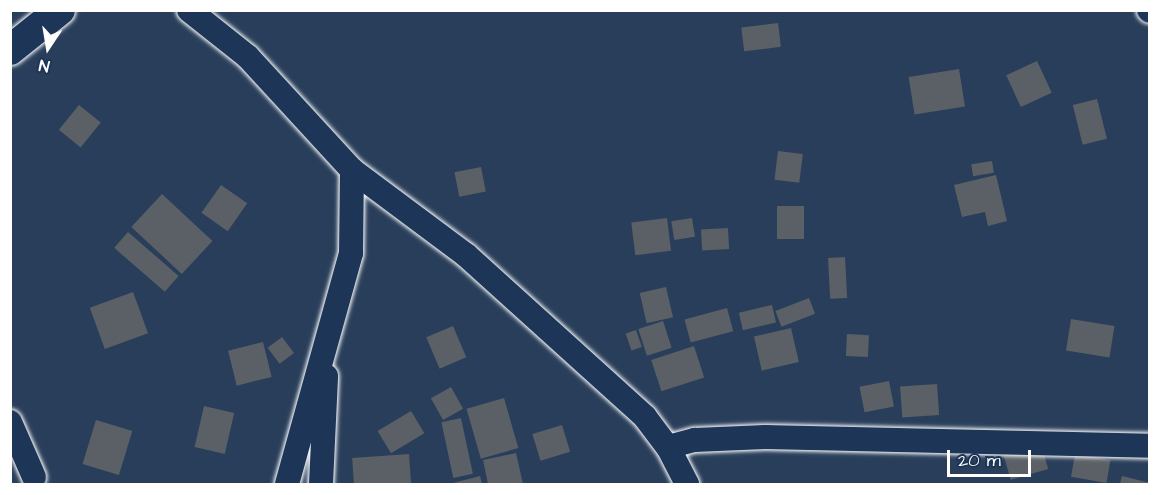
<!DOCTYPE html>
<style>
body{margin:0}
#map{position:relative;width:1160px;height:495px;overflow:hidden;background:#293e5a;font-family:"Architects Daughter",sans-serif}
div>[style]{position:absolute}
[style*='--x']{left:calc(var(--x)*1px);top:calc(var(--y)*1px);width:calc(var(--w)*1px);rotate:calc(var(--a)*1deg)}
.building>*{inset:0;background:#5a6066;transform-origin:0 0}
.roads{filter:drop-shadow(0 0 2px #fff) drop-shadow(0 0 2px #fff)}
.minor>*{height:24px;margin:-12px;padding:0 12px;transform-origin:12px;border-radius:12px;background:#1d3557}
.tertiary>*{height:30px;margin:-15px;padding:0 15px;transform-origin:15px;border-radius:15px;background:#1d3557}
span{translate:-50% -50%;white-space:nowrap;text-align:center;line-height:1.15;-webkit-text-stroke:5px #1d3557;paint-order:stroke}
.frame{position:absolute;inset:0;border:12px solid #fff;pointer-events:none}
.north{position:absolute;left:18px;top:18px;width:60px;height:60px;-webkit-text-stroke:4px #1d3557;paint-order:stroke;rotate:192deg;font-size:16px;font-weight:700;line-height:24px;text-align:center;color:#fff}
.north::after{content:'';display:block;margin:auto;width:21px;height:27px;background:#fff;clip-path:polygon(50% 0,100% 100%,50% 72%,0 100%)}
.scale{position:absolute;left:947px;top:450px;width:84px;height:27px;box-sizing:border-box;border:3px solid #fff;border-top:0;padding-left:8px;font-size:18px;line-height:21px;white-space:nowrap;color:#fff;-webkit-text-stroke:4px #1d3557;paint-order:stroke}
</style>
<div id="map">
<div class="building">
<i style="left:778px;top:23px;width:24px;height:37px;rotate:83deg"></i>
<i style="left:1037px;top:61px;width:35px;height:34px;rotate:65deg"></i>
<i style="left:959px;top:69px;width:38px;height:51px;rotate:81deg"></i>
<i style="left:1097px;top:99px;width:41px;height:25px;rotate:76deg"></i>
<i style="left:79px;top:105px;width:28px;height:32px;rotate:39deg"></i>
<i style="left:778px;top:151px;width:25px;height:29px;rotate:7deg"></i>
<i style="left:992px;top:161px;width:12px;height:21px;rotate:81deg"></i>
<i style="left:481px;top:167px;width:25px;height:27px;rotate:79deg"></i>
<i style="clip-path:polygon(996px 175px,1007px 221px,988px 226px,985px 212px,962px 217px,954px 185px)"></i>
<i style="left:221px;top:185px;width:32px;height:34px;rotate:35deg"></i>
<i style="left:162px;top:194px;width:69px;height:45px;rotate:43deg"></i>
<i style="left:777px;top:206px;width:27px;height:33px"></i>
<i style="left:667px;top:218px;width:33px;height:36px;rotate:83deg"></i>
<i style="left:692px;top:218px;width:19px;height:21px;rotate:81deg"></i>
<i style="left:728px;top:228px;width:21px;height:27px;rotate:87deg"></i>
<i style="left:128px;top:232px;width:67px;height:21px;rotate:41deg"></i>
<i style="left:845px;top:257px;width:41px;height:17px;rotate:87deg"></i>
<i style="left:666px;top:287px;width:31px;height:27px;rotate:77deg"></i>
<i style="left:133px;top:292px;width:44px;height:46px;rotate:70deg"></i>
<i style="left:809px;top:298px;width:17px;height:36px;rotate:69deg"></i>
<i style="left:772px;top:305px;width:18px;height:34px;rotate:77deg"></i>
<i style="left:727px;top:308px;width:24px;height:44px;rotate:75deg"></i>
<i style="left:1071px;top:319px;width:44px;height:32px;rotate:9deg"></i>
<i style="left:663px;top:321px;width:28px;height:26px;rotate:72deg"></i>
<i style="left:453px;top:326px;width:34px;height:29px;rotate:67deg"></i>
<i style="left:791px;top:328px;width:35px;height:38px;rotate:77deg"></i>
<i style="left:636px;top:330px;width:18px;height:11px;rotate:71deg"></i>
<i style="left:847px;top:334px;width:22px;height:22px;rotate:3deg"></i>
<i style="left:282px;top:337px;width:20px;height:18px;rotate:53deg"></i>
<i style="left:263px;top:342px;width:36px;height:36px;rotate:76deg"></i>
<i style="left:694px;top:346px;width:33px;height:45px;rotate:72deg"></i>
<i style="left:889px;top:381px;width:26px;height:30px;rotate:79deg"></i>
<i style="left:937px;top:384px;width:31px;height:37px;rotate:86deg"></i>
<i style="left:451px;top:387px;width:25px;height:23px;rotate:61deg"></i>
<i style="left:504px;top:398px;width:52px;height:39px;rotate:74deg"></i>
<i style="left:204px;top:406px;width:31px;height:42px;rotate:13deg"></i>
<i style="left:411px;top:411px;width:26px;height:39px;rotate:59deg"></i>
<i style="left:461px;top:418px;width:57px;height:20px;rotate:78deg"></i>
<i style="left:96px;top:420px;width:38px;height:46px;rotate:17deg"></i>
<i style="left:562px;top:425px;width:28px;height:31px;rotate:73deg"></i>
<i style="left:1041px;top:444px;width:26px;height:39px;rotate:74deg"></i>
<i style="clip-path:polygon(516px 453px,523px 484px,488px 484px,483px 460px)"></i>
<i style="left:409px;top:454px;width:30px;height:57px;rotate:86deg"></i>
<i style="left:1075px;top:454px;width:36px;height:23px;rotate:10deg"></i>
<i style="clip-path:polygon(480px 476px,482px 484px,449px 484px)"></i>
<i style="clip-path:polygon(1122px 476px,1150px 483px,1150px 484px,1120px 484px)"></i>
</div>
<div class="roads">
<div class="minor">
<i style="--x:189;--y:10;--w:75;--a:38.5"></i>
<i style="--x:248;--y:57;--w:154;--a:47.4"></i>
<i style="--x:352;--y:170;--w:142;--a:36.7"></i>
<i style="--x:466;--y:255;--w:241;--a:42.1"></i>
<i style="--x:645;--y:417;--w:38;--a:53"></i>
<i style="--x:668;--y:447;--w:42;--a:62.8"></i>
<i style="--x:1149;--y:10;--w:1;--a:45"></i>
<i style="--x:10;--y:422;--w:60;--a:66.4"></i>
<i style="--x:668;--y:447;--w:28;--a:-15"></i>
<i style="--x:695;--y:440;--w:70;--a:-2.5"></i>
<i style="--x:765;--y:437;--w:385;--a:1.3"></i>
<i style="--x:287;--y:484;--w:240;--a:-74.5"></i>
<i style="--x:351;--y:253;--w:83;--a:-89.3"></i>
<i style="--x:321;--y:484;--w:108;--a:-87.3"></i>
</div>
<div class="tertiary">
<i style="--x:10;--y:50;--w:64;--a:-38.7"></i>
</div>
</div>
<div class="frame"></div>
<div class="north">N</div>
<div class="scale">20 m</div>
</div>
